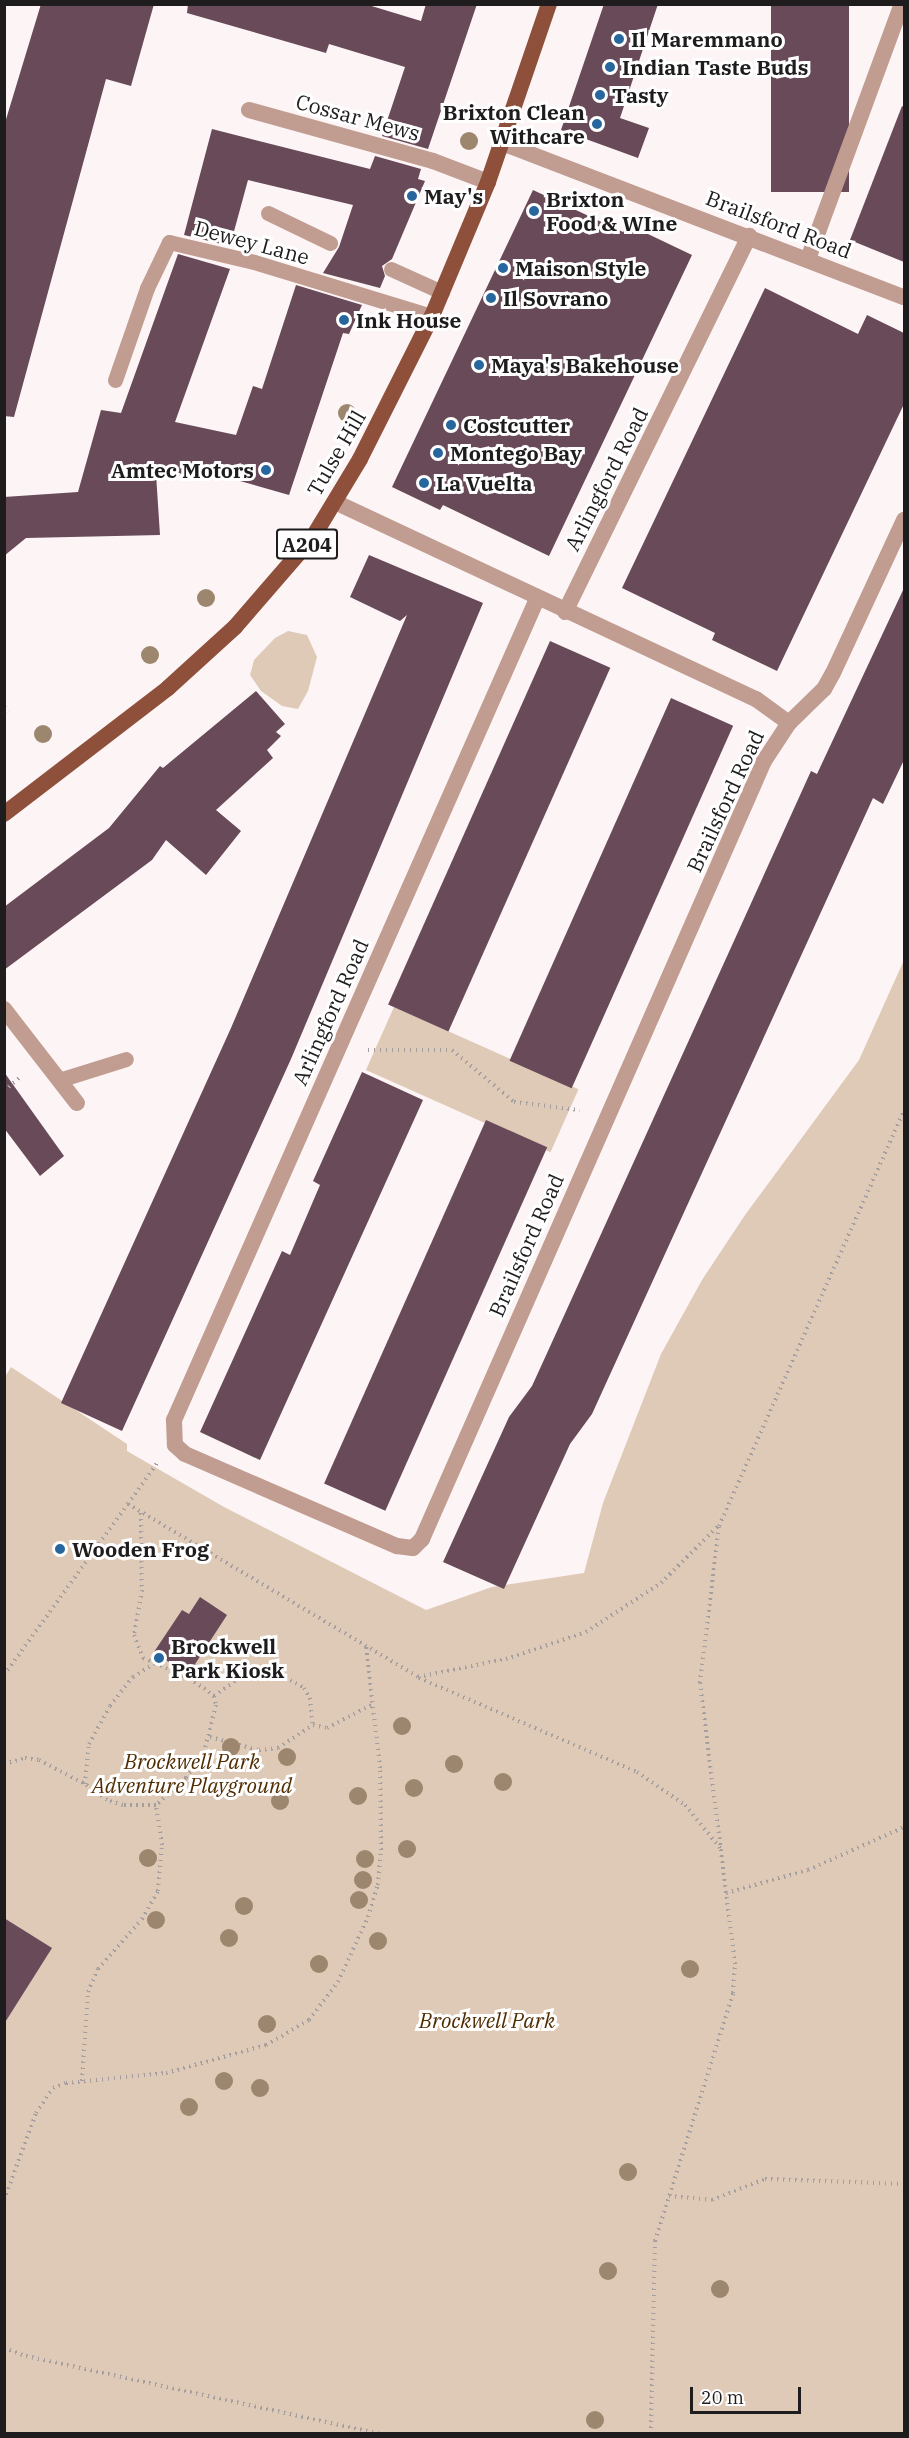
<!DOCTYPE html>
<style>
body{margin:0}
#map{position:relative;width:909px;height:2438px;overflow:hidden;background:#fcf4f5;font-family:"IBM Plex Serif",serif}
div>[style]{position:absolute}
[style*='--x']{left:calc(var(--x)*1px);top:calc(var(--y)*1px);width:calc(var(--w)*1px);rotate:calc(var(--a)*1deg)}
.green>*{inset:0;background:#dfcab7;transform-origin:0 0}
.building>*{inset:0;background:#684a59;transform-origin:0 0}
.path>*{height:4px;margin-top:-2px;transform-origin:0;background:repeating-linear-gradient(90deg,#a49e9f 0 1.5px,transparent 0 6px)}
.service>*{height:15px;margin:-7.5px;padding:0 7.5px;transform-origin:7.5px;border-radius:7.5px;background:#c19c90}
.minor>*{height:16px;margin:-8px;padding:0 8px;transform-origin:8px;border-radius:8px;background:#c19c90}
.primary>*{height:16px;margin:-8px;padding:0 8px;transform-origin:8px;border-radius:8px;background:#8f503b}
.trees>*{width:18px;height:18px;margin:-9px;border-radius:50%;background:#9d866e}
.dots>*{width:16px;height:16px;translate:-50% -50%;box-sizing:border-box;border:3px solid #fff;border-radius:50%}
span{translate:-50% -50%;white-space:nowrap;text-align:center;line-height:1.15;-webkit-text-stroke:6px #fff;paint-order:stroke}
.shield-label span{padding:2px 4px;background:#fff;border:2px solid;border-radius:4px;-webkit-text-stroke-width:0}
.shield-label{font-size:20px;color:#1e1c1c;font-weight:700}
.poi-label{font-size:21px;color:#1e1c1c;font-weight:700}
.left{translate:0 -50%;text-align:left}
.right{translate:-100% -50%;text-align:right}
.street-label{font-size:21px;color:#1e1c1c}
.park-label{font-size:21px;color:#502c00;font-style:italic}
.frame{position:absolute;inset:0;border:6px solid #1e1c1c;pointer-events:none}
.scale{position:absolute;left:690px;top:2387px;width:111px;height:27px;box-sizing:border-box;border:3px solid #1e1c1c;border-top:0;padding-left:8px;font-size:18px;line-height:21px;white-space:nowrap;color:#1e1c1c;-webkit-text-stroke:4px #fff;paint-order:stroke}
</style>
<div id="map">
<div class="green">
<i style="clip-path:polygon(288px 631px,307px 635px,317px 657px,308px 691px,298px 709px,282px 706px,261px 691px,250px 675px,254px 660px,275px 638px)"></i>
<i style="clip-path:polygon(904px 960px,904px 2433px,5px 2434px,5px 1377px,11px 1367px,127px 1444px,127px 1451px,224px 1507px,426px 1610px,492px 1587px,584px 1573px,603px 1503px,661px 1354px,702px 1280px,745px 1215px,859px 1060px)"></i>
<i style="left:394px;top:1007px;width:202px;height:69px;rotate:24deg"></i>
</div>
<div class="building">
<i style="clip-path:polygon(41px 4px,154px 4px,131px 86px,106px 79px,14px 417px,4px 416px,4px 126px)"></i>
<i style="clip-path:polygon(188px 4px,365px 4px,421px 21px,426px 4px,477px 4px,428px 149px,382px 136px,405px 67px,329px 44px,326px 53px,187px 13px)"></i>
<i style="clip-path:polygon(604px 4px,658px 4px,620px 118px,649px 128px,638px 158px,561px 130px)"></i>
<i style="left:771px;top:4px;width:78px;height:188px"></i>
<i style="clip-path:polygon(902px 106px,904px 107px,904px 262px,850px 240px)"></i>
<i style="clip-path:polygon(212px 129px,370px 169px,375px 156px,421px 169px,418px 179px,425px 181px,392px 259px,382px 266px,385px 276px,380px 288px,323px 273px,339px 247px,353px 205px,248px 180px,230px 246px,184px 235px)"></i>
<i style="clip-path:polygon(533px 190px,623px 232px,627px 224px,692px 255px,549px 556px,443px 505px,440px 510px,392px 487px)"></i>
<i style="clip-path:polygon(178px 254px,230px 269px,175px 422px,236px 435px,253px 386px,262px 389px,296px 285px,362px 305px,349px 334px,343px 333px,289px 495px,233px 479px,156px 474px,160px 535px,26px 538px,4px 556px,4px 497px,78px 492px,101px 410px,121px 413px)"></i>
<i style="clip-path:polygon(765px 288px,858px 334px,867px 315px,904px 333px,904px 404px,777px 671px,712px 640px,715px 633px,622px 588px)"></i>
<i style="clip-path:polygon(369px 555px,483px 603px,291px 1059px,122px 1431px,61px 1403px,231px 1028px,407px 615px,400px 621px,350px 597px)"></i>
<i style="clip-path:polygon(904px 588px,904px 760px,883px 804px,873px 798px,592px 1414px,570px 1444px,504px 1589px,443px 1562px,509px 1417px,532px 1386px,548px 1351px,811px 771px,817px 774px)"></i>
<i style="left:550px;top:641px;width:66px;height:398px;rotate:24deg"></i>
<i style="clip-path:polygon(256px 691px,285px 724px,276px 732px,281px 736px,267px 750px,273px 758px,216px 810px,241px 831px,206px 875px,166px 840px,152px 860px,4px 970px,4px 907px,109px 828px,160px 766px,163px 768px)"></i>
<i style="left:671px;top:698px;width:68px;height:397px;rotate:24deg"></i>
<i style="clip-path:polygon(4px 1072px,64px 1156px,40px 1176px,4px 1128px)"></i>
<i style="clip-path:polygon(362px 1072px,423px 1100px,260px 1460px,200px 1432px,282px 1251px,290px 1255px,320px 1185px,313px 1181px)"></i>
<i style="left:486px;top:1120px;width:67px;height:398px;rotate:24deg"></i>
<i style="clip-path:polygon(200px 1597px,227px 1615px,188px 1675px,154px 1652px,182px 1610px,189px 1614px)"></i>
<i style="clip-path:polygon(4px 1918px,52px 1948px,4px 2024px)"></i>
</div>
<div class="path">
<i style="--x:4;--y:707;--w:6;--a:45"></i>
<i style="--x:368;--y:1050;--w:84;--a:0"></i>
<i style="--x:452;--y:1050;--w:81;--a:40"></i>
<i style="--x:514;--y:1102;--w:66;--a:6.9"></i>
<i style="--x:4;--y:1091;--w:23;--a:-41"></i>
<i style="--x:128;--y:1504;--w:50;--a:-54.7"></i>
<i style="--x:141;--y:1513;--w:77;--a:89.3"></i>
<i style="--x:142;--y:1590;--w:46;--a:100.1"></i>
<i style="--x:134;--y:1635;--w:25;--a:69"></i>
<i style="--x:143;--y:1658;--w:13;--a:23"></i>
<i style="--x:155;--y:1663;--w:38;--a:25"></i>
<i style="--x:189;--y:1679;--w:17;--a:31"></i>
<i style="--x:204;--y:1688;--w:13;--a:39"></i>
<i style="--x:214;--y:1696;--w:9;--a:77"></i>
<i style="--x:216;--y:1705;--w:49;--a:104.3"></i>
<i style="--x:204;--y:1752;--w:32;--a:125"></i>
<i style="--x:186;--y:1778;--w:40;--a:138"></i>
<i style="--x:156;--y:1805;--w:33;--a:180"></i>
<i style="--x:123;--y:1805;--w:17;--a:-163"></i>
<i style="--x:107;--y:1800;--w:27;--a:-144"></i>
<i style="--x:85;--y:1784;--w:40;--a:-84.3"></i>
<i style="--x:89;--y:1744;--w:43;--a:-61.1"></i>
<i style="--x:110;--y:1706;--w:37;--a:-52"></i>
<i style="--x:133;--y:1677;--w:26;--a:-32"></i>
<i style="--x:4;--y:1675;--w:211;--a:-54.1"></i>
<i style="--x:128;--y:1504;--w:338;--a:30.8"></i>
<i style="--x:418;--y:1677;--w:90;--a:-11.6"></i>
<i style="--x:506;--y:1659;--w:84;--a:-18.6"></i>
<i style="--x:586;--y:1632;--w:90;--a:-33.2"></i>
<i style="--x:661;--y:1583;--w:81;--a:-45"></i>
<i style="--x:419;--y:1678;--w:237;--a:23.3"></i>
<i style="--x:637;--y:1772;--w:58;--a:34.5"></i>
<i style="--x:685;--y:1805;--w:57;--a:50.7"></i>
<i style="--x:214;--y:1696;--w:42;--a:-35.2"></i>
<i style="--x:248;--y:1672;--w:21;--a:-8"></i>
<i style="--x:269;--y:1669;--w:40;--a:28"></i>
<i style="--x:304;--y:1688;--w:12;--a:59"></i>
<i style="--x:310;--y:1698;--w:27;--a:84"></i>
<i style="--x:210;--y:1737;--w:51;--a:14.9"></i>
<i style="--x:259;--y:1750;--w:19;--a:-6"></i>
<i style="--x:278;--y:1748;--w:42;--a:-33.3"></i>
<i style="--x:313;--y:1725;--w:14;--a:12"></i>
<i style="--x:327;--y:1728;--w:52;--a:-27.6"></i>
<i style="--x:4;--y:1764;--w:22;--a:-16"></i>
<i style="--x:25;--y:1758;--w:14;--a:8"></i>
<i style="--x:39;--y:1760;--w:52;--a:27.6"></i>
<i style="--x:726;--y:1893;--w:85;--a:-15.7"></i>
<i style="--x:808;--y:1870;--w:105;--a:-24.1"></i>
<i style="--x:82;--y:2081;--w:89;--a:-86.1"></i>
<i style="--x:88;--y:1992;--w:25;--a:-67"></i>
<i style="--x:98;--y:1969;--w:67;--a:-48.7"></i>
<i style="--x:142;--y:1919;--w:32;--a:-60"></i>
<i style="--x:158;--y:1891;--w:46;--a:-85"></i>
<i style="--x:162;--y:1845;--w:40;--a:-98.5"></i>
<i style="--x:669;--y:2196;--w:43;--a:5.3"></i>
<i style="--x:712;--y:2200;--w:57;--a:-21.6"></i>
<i style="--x:765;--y:2179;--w:139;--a:2.1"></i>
<i style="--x:4;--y:2200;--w:93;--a:-69.8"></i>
<i style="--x:36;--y:2113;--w:30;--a:-56"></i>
<i style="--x:53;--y:2088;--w:14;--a:-21"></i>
<i style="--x:66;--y:2083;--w:100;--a:-5.7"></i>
<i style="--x:166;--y:2073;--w:104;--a:-15.6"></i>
<i style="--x:266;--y:2045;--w:50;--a:-30.2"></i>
<i style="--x:309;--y:2020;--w:48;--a:-52.7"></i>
<i style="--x:338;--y:1982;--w:72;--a:-65.2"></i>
<i style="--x:368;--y:1917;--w:34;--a:-73"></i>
<i style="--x:378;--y:1885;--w:35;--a:-85"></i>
<i style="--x:381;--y:1850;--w:82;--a:-90.7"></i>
<i style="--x:380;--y:1768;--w:124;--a:-96.5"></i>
<i style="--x:4;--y:2348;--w:23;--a:20"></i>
<i style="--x:26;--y:2356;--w:364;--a:12.4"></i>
<i style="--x:651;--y:2434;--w:193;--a:-88.8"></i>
<i style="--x:655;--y:2241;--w:260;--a:-72.5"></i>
<i style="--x:733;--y:1993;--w:29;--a:-86"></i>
<i style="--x:735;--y:1964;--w:283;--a:-97.1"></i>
<i style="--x:700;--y:1683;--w:158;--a:-83.1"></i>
<i style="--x:719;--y:1526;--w:455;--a:-66"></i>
</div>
<div class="service">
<i style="--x:268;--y:213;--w:69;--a:25.8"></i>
<i style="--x:391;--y:269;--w:56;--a:24.3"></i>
<i style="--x:115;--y:380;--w:97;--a:-70.8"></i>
<i style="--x:147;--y:288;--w:51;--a:-64.4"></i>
<i style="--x:169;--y:242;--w:87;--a:13.2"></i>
<i style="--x:254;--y:262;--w:186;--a:16.9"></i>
<i style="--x:59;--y:1080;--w:70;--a:-17.4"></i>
</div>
<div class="minor">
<i style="--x:249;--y:110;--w:191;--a:15.5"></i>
<i style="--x:433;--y:161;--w:59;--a:20.9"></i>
<i style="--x:502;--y:143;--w:430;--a:21"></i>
<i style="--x:808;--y:259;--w:272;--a:-69.8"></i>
<i style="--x:335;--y:502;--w:465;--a:25.1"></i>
<i style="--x:756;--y:699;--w:41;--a:36"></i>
<i style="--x:537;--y:599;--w:898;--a:113.85"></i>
<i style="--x:174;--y:1420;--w:25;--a:88"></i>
<i style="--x:175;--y:1445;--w:13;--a:42"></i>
<i style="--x:185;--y:1454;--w:231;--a:23.5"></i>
<i style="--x:397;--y:1546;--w:16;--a:7"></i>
<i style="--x:413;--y:1548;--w:13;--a:-45"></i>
<i style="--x:422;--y:1539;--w:850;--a:-66.27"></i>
<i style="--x:764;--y:761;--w:45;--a:-56.7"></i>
<i style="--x:789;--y:723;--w:49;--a:-44.2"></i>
<i style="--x:824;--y:689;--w:18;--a:-61"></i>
<i style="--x:833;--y:673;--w:169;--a:-65.1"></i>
<i style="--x:565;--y:612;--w:419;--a:-63.9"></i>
<i style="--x:4;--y:1009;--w:119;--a:52.2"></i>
</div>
<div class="primary">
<i style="--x:4;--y:814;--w:207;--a:-37.5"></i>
<i style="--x:168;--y:688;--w:91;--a:-42.3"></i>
<i style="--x:235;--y:627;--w:119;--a:-49.1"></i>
<i style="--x:313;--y:537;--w:91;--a:-58.9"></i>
<i style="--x:360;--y:459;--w:160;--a:-63.3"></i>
<i style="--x:432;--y:316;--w:145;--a:-67.3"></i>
<i style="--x:488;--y:182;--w:188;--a:-71.1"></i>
</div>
<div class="trees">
<i style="left:469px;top:141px"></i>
<i style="left:347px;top:413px"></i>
<i style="left:206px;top:598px"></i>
<i style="left:150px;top:655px"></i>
<i style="left:43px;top:734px"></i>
<i style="left:402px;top:1726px"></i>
<i style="left:231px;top:1747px"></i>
<i style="left:287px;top:1757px"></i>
<i style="left:454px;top:1764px"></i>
<i style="left:503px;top:1782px"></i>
<i style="left:414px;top:1788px"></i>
<i style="left:358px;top:1796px"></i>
<i style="left:280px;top:1801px"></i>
<i style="left:407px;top:1849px"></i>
<i style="left:148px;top:1858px"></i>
<i style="left:365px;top:1859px"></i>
<i style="left:363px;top:1880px"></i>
<i style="left:359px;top:1900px"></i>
<i style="left:244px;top:1906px"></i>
<i style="left:156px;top:1920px"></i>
<i style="left:229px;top:1938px"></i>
<i style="left:378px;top:1941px"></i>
<i style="left:319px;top:1964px"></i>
<i style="left:690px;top:1969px"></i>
<i style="left:267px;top:2024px"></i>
<i style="left:224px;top:2081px"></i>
<i style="left:260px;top:2088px"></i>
<i style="left:189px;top:2107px"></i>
<i style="left:628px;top:2172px"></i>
<i style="left:608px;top:2271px"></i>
<i style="left:720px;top:2289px"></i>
<i style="left:595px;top:2420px"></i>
</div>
<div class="dots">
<i style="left:619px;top:39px;background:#27679d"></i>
<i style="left:610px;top:67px;background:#27679d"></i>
<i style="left:600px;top:95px;background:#27679d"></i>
<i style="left:597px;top:124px;background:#27679d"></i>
<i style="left:412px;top:196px;background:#27679d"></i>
<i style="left:534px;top:211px;background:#27679d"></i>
<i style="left:503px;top:268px;background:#27679d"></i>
<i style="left:491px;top:298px;background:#27679d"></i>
<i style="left:344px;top:320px;background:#27679d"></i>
<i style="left:479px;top:365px;background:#27679d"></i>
<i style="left:451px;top:425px;background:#27679d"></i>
<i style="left:438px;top:453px;background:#27679d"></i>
<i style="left:266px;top:470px;background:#27679d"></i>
<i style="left:424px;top:483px;background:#27679d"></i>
<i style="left:60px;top:1549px;background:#27679d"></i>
<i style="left:159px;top:1658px;background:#27679d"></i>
</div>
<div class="shield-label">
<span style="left:307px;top:544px">A204</span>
</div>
<div class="poi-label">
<span class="left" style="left:631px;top:39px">Il Maremmano</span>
<span class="left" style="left:622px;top:67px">Indian Taste Buds</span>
<span class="left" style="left:612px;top:95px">Tasty</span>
<span class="right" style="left:585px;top:124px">Brixton Clean<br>Withcare</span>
<span class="left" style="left:424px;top:196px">May's</span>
<span class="left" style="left:546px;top:211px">Brixton<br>Food &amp; WIne</span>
<span class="left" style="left:515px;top:268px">Maison Style</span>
<span class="left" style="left:503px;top:298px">Il Sovrano</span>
<span class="left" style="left:356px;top:320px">Ink House</span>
<span class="left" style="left:491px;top:365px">Maya's Bakehouse</span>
<span class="left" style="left:463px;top:425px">Costcutter</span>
<span class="left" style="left:450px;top:453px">Montego Bay</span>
<span class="right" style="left:254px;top:470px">Amtec Motors</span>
<span class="left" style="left:436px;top:483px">La Vuelta</span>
<span class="left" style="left:72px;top:1549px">Wooden Frog</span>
<span class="left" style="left:171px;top:1658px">Brockwell<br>Park Kiosk</span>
</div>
<div class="street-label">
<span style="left:358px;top:117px;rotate:15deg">Cossar Mews</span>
<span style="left:779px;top:224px;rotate:21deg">Brailsford Road</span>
<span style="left:252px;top:242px;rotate:15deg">Dewey Lane</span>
<span style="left:336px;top:453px;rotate:-60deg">Tulse Hill</span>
<span style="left:606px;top:479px;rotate:-63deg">Arlingford Road</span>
<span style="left:725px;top:801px;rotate:-65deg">Brailsford Road</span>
<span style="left:330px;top:1012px;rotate:-66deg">Arlingford Road</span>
<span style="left:526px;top:1245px;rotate:-66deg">Brailsford Road</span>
</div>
<div class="park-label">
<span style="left:192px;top:1773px">Brockwell Park<br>Adventure Playground</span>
<span style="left:487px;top:2020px">Brockwell Park</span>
</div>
<div class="frame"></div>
<div class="scale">20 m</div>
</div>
